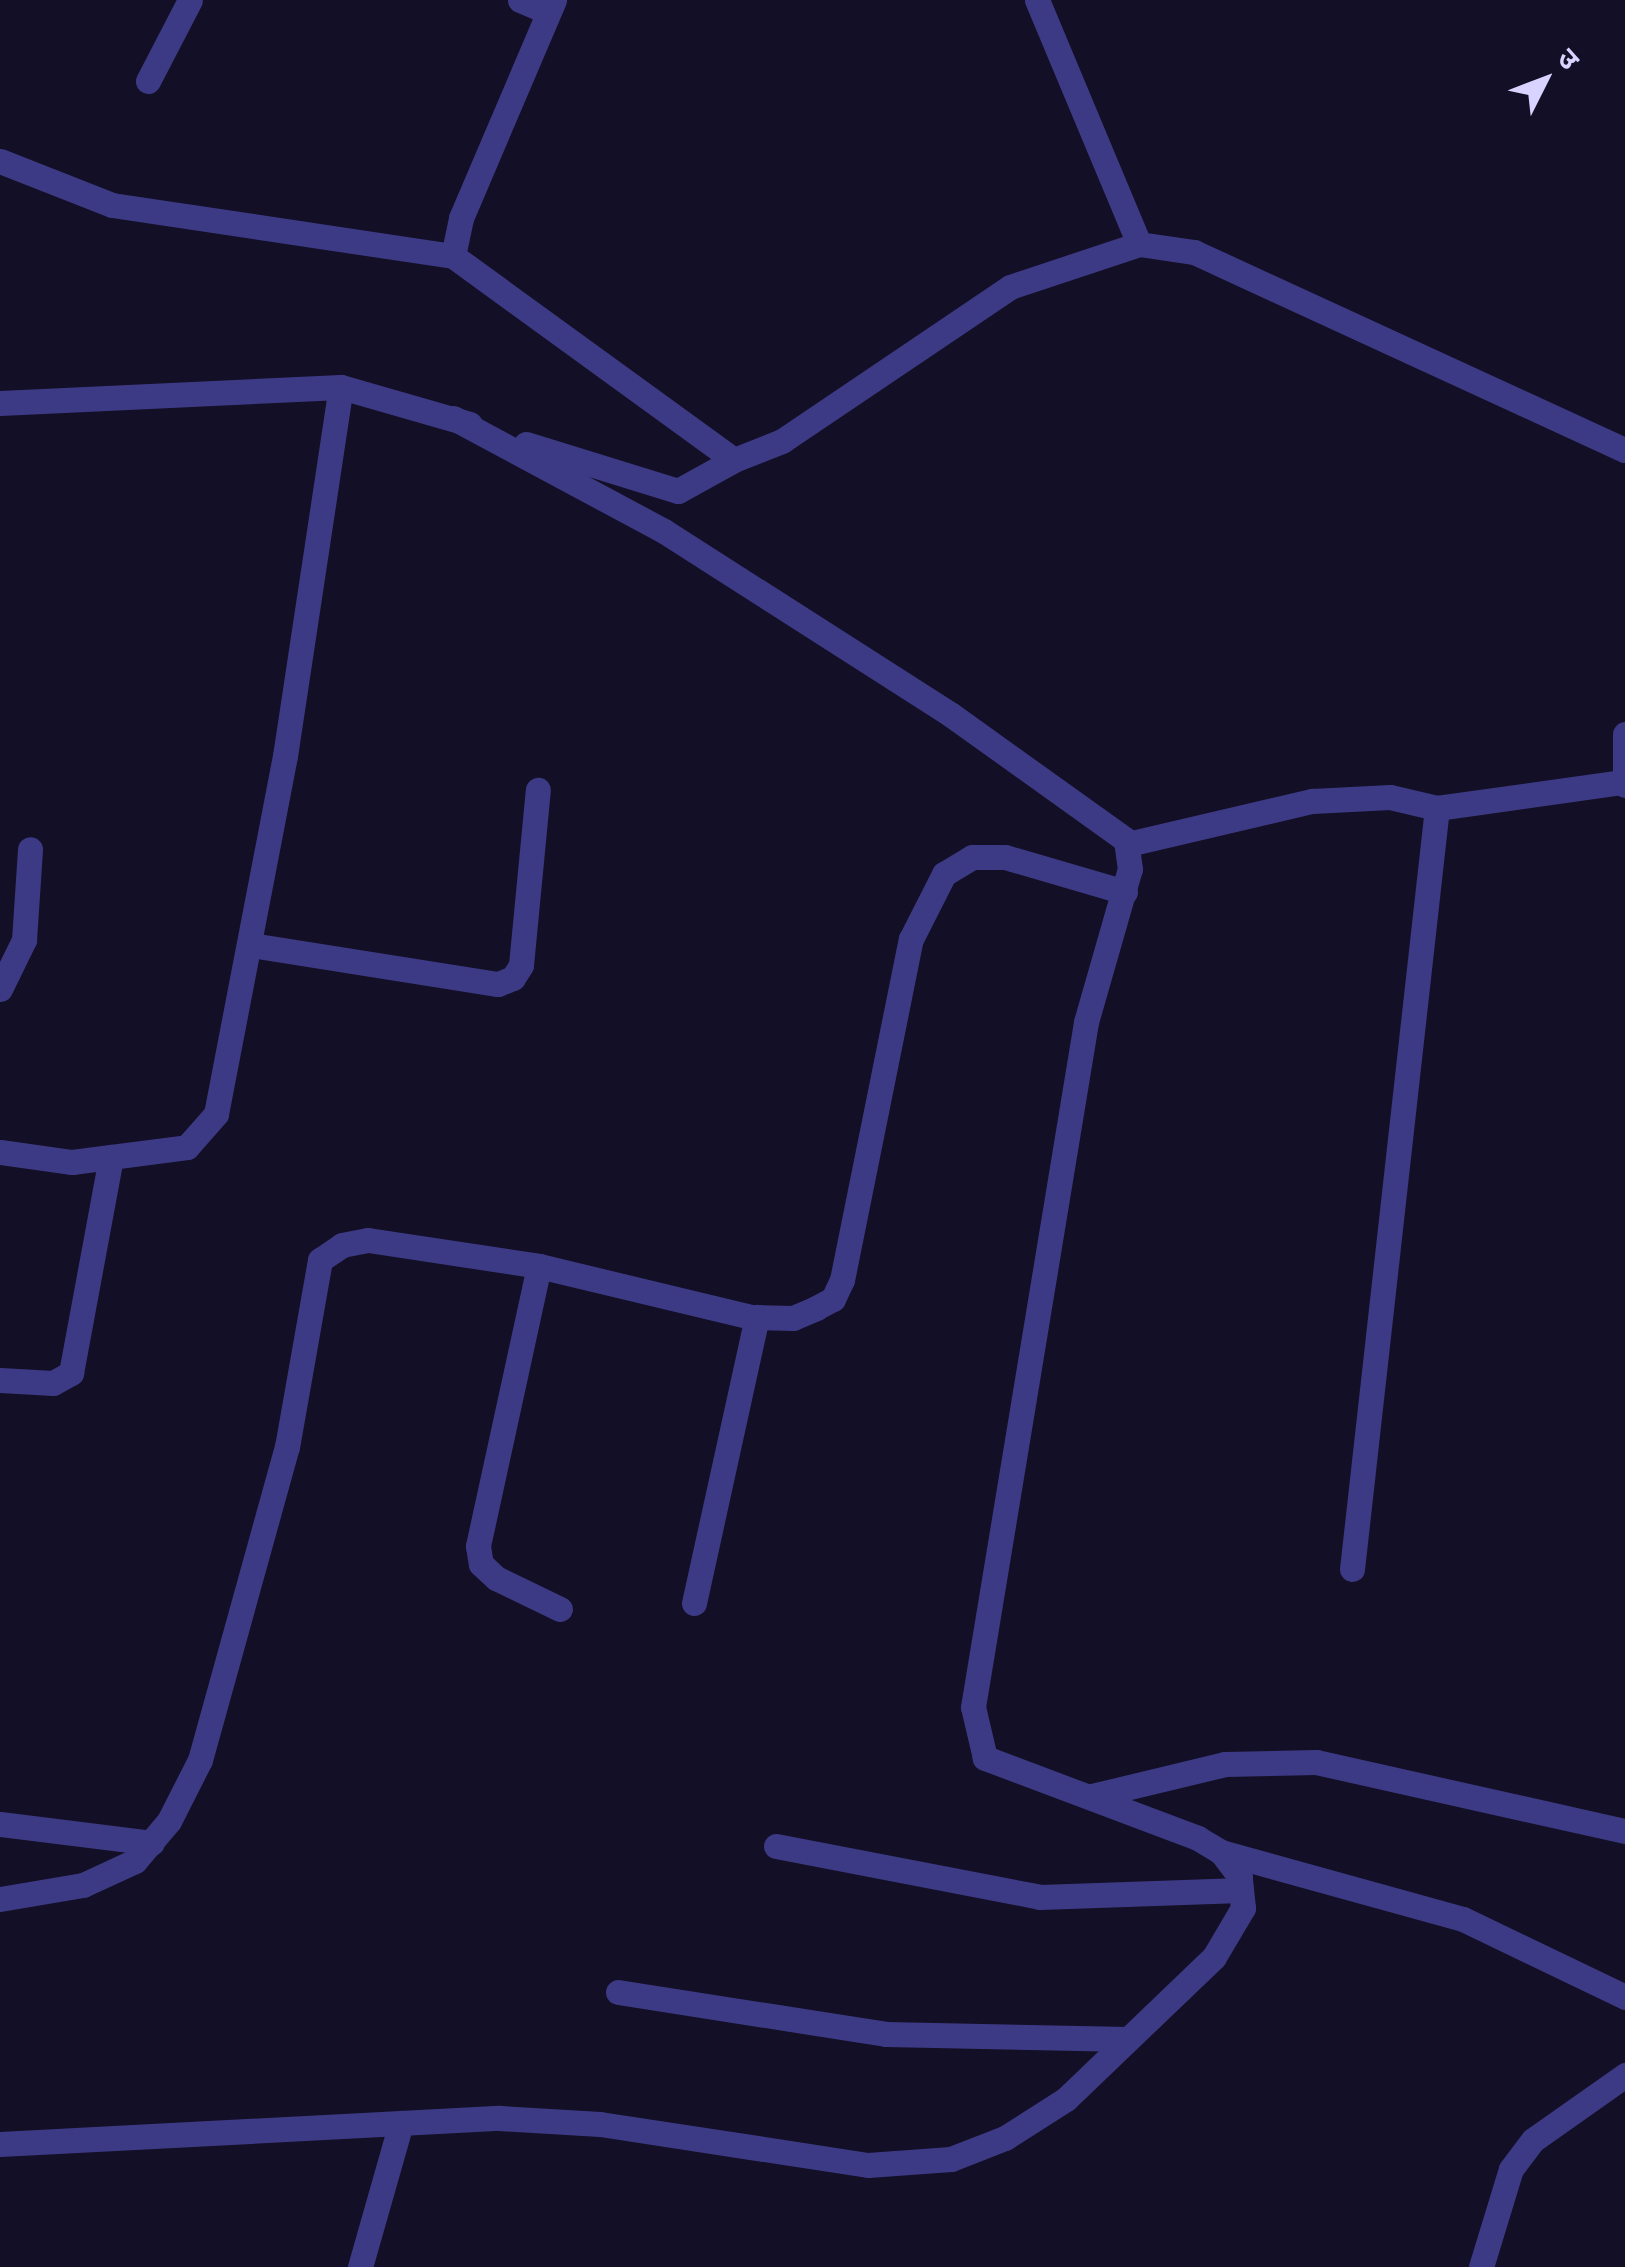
<!DOCTYPE html>
<meta charset="utf-8">
<style>
body{margin:0}
#map{position:relative;width:1625px;height:2267px;overflow:hidden;background:#130f26;font-family:"Sofia Sans Condensed","Noto Sans Devanagari",sans-serif}
div>[style]{position:absolute}
[style*='--x']{left:calc(var(--x)*1px);top:calc(var(--y)*1px);width:calc(var(--w)*1px);rotate:calc(var(--a)*1deg)}
.minor>*{height:25px;margin:-12.5px;padding:0 12.5px;transform-origin:12.5px;border-radius:12.5px;background:#3d3a85}
span{translate:-50% -50%;white-space:nowrap;text-align:center;line-height:1.15;-webkit-text-stroke:8px #130f26;paint-order:stroke}
.north{position:absolute;left:1495px;top:30px;width:100px;height:100px;-webkit-text-stroke:8px #130f26;paint-order:stroke;rotate:48deg;font-size:28px;font-weight:700;line-height:40px;text-align:center;color:#d9d4ff}
.north::after{content:'';display:block;margin:auto;width:35px;height:45px;background:#d9d4ff;clip-path:polygon(50% 0,100% 100%,50% 72%,0 100%)}
</style>
<div id="map">
<div class="minor">
<i style="--x:520;--y:0;--w:30;--a:23"></i>
<i style="--x:1037;--y:0;--w:264;--a:67.3"></i>
<i style="--x:148;--y:81;--w:91;--a:-62.6"></i>
<i style="--x:0;--y:161;--w:120;--a:21.4"></i>
<i style="--x:112;--y:205;--w:345;--a:8.5"></i>
<i style="--x:453;--y:256;--w:347;--a:36"></i>
<i style="--x:734;--y:460;--w:52;--a:-21.6"></i>
<i style="--x:782;--y:441;--w:275;--a:-34"></i>
<i style="--x:1010;--y:287;--w:136;--a:-18.4"></i>
<i style="--x:1139;--y:244;--w:56;--a:8.3"></i>
<i style="--x:1194;--y:252;--w:474;--a:24.7"></i>
<i style="--x:453;--y:256;--w:39;--a:-78"></i>
<i style="--x:461;--y:218;--w:237;--a:-66.9"></i>
<i style="--x:0;--y:403;--w:341;--a:-2.7"></i>
<i style="--x:341;--y:387;--w:134;--a:16"></i>
<i style="--x:526;--y:444;--w:159;--a:17.2"></i>
<i style="--x:678;--y:491;--w:64;--a:-29"></i>
<i style="--x:1625;--y:734;--w:51;--a:90"></i>
<i style="--x:1128;--y:844;--w:189;--a:-13.2"></i>
<i style="--x:1312;--y:801;--w:78;--a:-2.9"></i>
<i style="--x:1390;--y:797;--w:48;--a:13.2"></i>
<i style="--x:1437;--y:808;--w:188;--a:-8"></i>
<i style="--x:251;--y:945;--w:250;--a:9"></i>
<i style="--x:498;--y:984;--w:16;--a:-22"></i>
<i style="--x:513;--y:978;--w:15;--a:-58"></i>
<i style="--x:521;--y:965;--w:176;--a:-84.5"></i>
<i style="--x:0;--y:989;--w:55;--a:-63.9"></i>
<i style="--x:24;--y:940;--w:91;--a:-86.2"></i>
<i style="--x:0;--y:1152;--w:73;--a:7.9"></i>
<i style="--x:72;--y:1162;--w:116;--a:-7.4"></i>
<i style="--x:187;--y:1147;--w:44;--a:-48.7"></i>
<i style="--x:216;--y:1114;--w:365;--a:-79.1"></i>
<i style="--x:285;--y:756;--w:373;--a:-81.4"></i>
<i style="--x:539;--y:1266;--w:287;--a:102.3"></i>
<i style="--x:478;--y:1546;--w:18;--a:81"></i>
<i style="--x:481;--y:1564;--w:21;--a:43"></i>
<i style="--x:496;--y:1578;--w:71;--a:25.8"></i>
<i style="--x:0;--y:1380;--w:53;--a:3.2"></i>
<i style="--x:53;--y:1383;--w:21;--a:-29"></i>
<i style="--x:71;--y:1373;--w:220;--a:-79.5"></i>
<i style="--x:1352;--y:1569;--w:766;--a:-83.63"></i>
<i style="--x:694;--y:1603;--w:293;--a:-77.6"></i>
<i style="--x:1092;--y:1796;--w:137;--a:-13.5"></i>
<i style="--x:1225;--y:1764;--w:91;--a:-1.3"></i>
<i style="--x:1316;--y:1762;--w:317;--a:12.6"></i>
<i style="--x:0;--y:1824;--w:153;--a:7.1"></i>
<i style="--x:776;--y:1846;--w:269;--a:10.9"></i>
<i style="--x:1040;--y:1897;--w:201;--a:-2"></i>
<i style="--x:1221;--y:1852;--w:251;--a:15.5"></i>
<i style="--x:1463;--y:1919;--w:180;--a:25.7"></i>
<i style="--x:0;--y:1899;--w:84;--a:-9.6"></i>
<i style="--x:83;--y:1885;--w:57;--a:-24.8"></i>
<i style="--x:135;--y:1861;--w:52;--a:-49.6"></i>
<i style="--x:169;--y:1821;--w:68;--a:-63.1"></i>
<i style="--x:200;--y:1760;--w:325;--a:-74.5"></i>
<i style="--x:287;--y:1447;--w:190;--a:-80"></i>
<i style="--x:320;--y:1260;--w:27;--a:-34"></i>
<i style="--x:342;--y:1245;--w:26;--a:-11"></i>
<i style="--x:368;--y:1240;--w:173;--a:8.6"></i>
<i style="--x:539;--y:1266;--w:219;--a:13.5"></i>
<i style="--x:752;--y:1317;--w:41;--a:1.4"></i>
<i style="--x:793;--y:1318;--w:25;--a:-23"></i>
<i style="--x:816;--y:1308;--w:19;--a:-28"></i>
<i style="--x:833;--y:1299;--w:21;--a:-65"></i>
<i style="--x:842;--y:1280;--w:348;--a:-78.6"></i>
<i style="--x:911;--y:939;--w:73;--a:-63.1"></i>
<i style="--x:944;--y:874;--w:33;--a:-31"></i>
<i style="--x:972;--y:857;--w:33;--a:0"></i>
<i style="--x:1005;--y:857;--w:125;--a:16.3"></i>
<i style="--x:618;--y:1992;--w:271;--a:8.9"></i>
<i style="--x:886;--y:2034;--w:242;--a:1.2"></i>
<i style="--x:0;--y:2144;--w:500;--a:-3"></i>
<i style="--x:499;--y:2118;--w:101;--a:3.4"></i>
<i style="--x:600;--y:2124;--w:271;--a:8.7"></i>
<i style="--x:868;--y:2165;--w:83;--a:-4.1"></i>
<i style="--x:951;--y:2159;--w:58;--a:-21.3"></i>
<i style="--x:1005;--y:2138;--w:72;--a:-32.6"></i>
<i style="--x:1066;--y:2099;--w:205;--a:-43.8"></i>
<i style="--x:1214;--y:1957;--w:57;--a:-59.4"></i>
<i style="--x:1243;--y:1908;--w:31;--a:-96"></i>
<i style="--x:1240;--y:1877;--w:31;--a:-127"></i>
<i style="--x:1221;--y:1852;--w:27;--a:-149"></i>
<i style="--x:1198;--y:1838;--w:228;--a:-159.4"></i>
<i style="--x:985;--y:1758;--w:52;--a:-103.2"></i>
<i style="--x:973;--y:1707;--w:694;--a:-80.63"></i>
<i style="--x:1086;--y:1022;--w:159;--a:-74"></i>
<i style="--x:1130;--y:869;--w:29;--a:-98"></i>
<i style="--x:1126;--y:840;--w:216;--a:-144.4"></i>
<i style="--x:950;--y:714;--w:340;--a:-147.4"></i>
<i style="--x:664;--y:531;--w:239;--a:-151.8"></i>
<i style="--x:360;--y:2267;--w:150;--a:-74.1"></i>
<i style="--x:1481;--y:2267;--w:102;--a:-73"></i>
<i style="--x:1511;--y:2169;--w:36;--a:-53"></i>
<i style="--x:1533;--y:2140;--w:113;--a:-35.2"></i>
</div>
<div class="north">उ</div>
</div>
